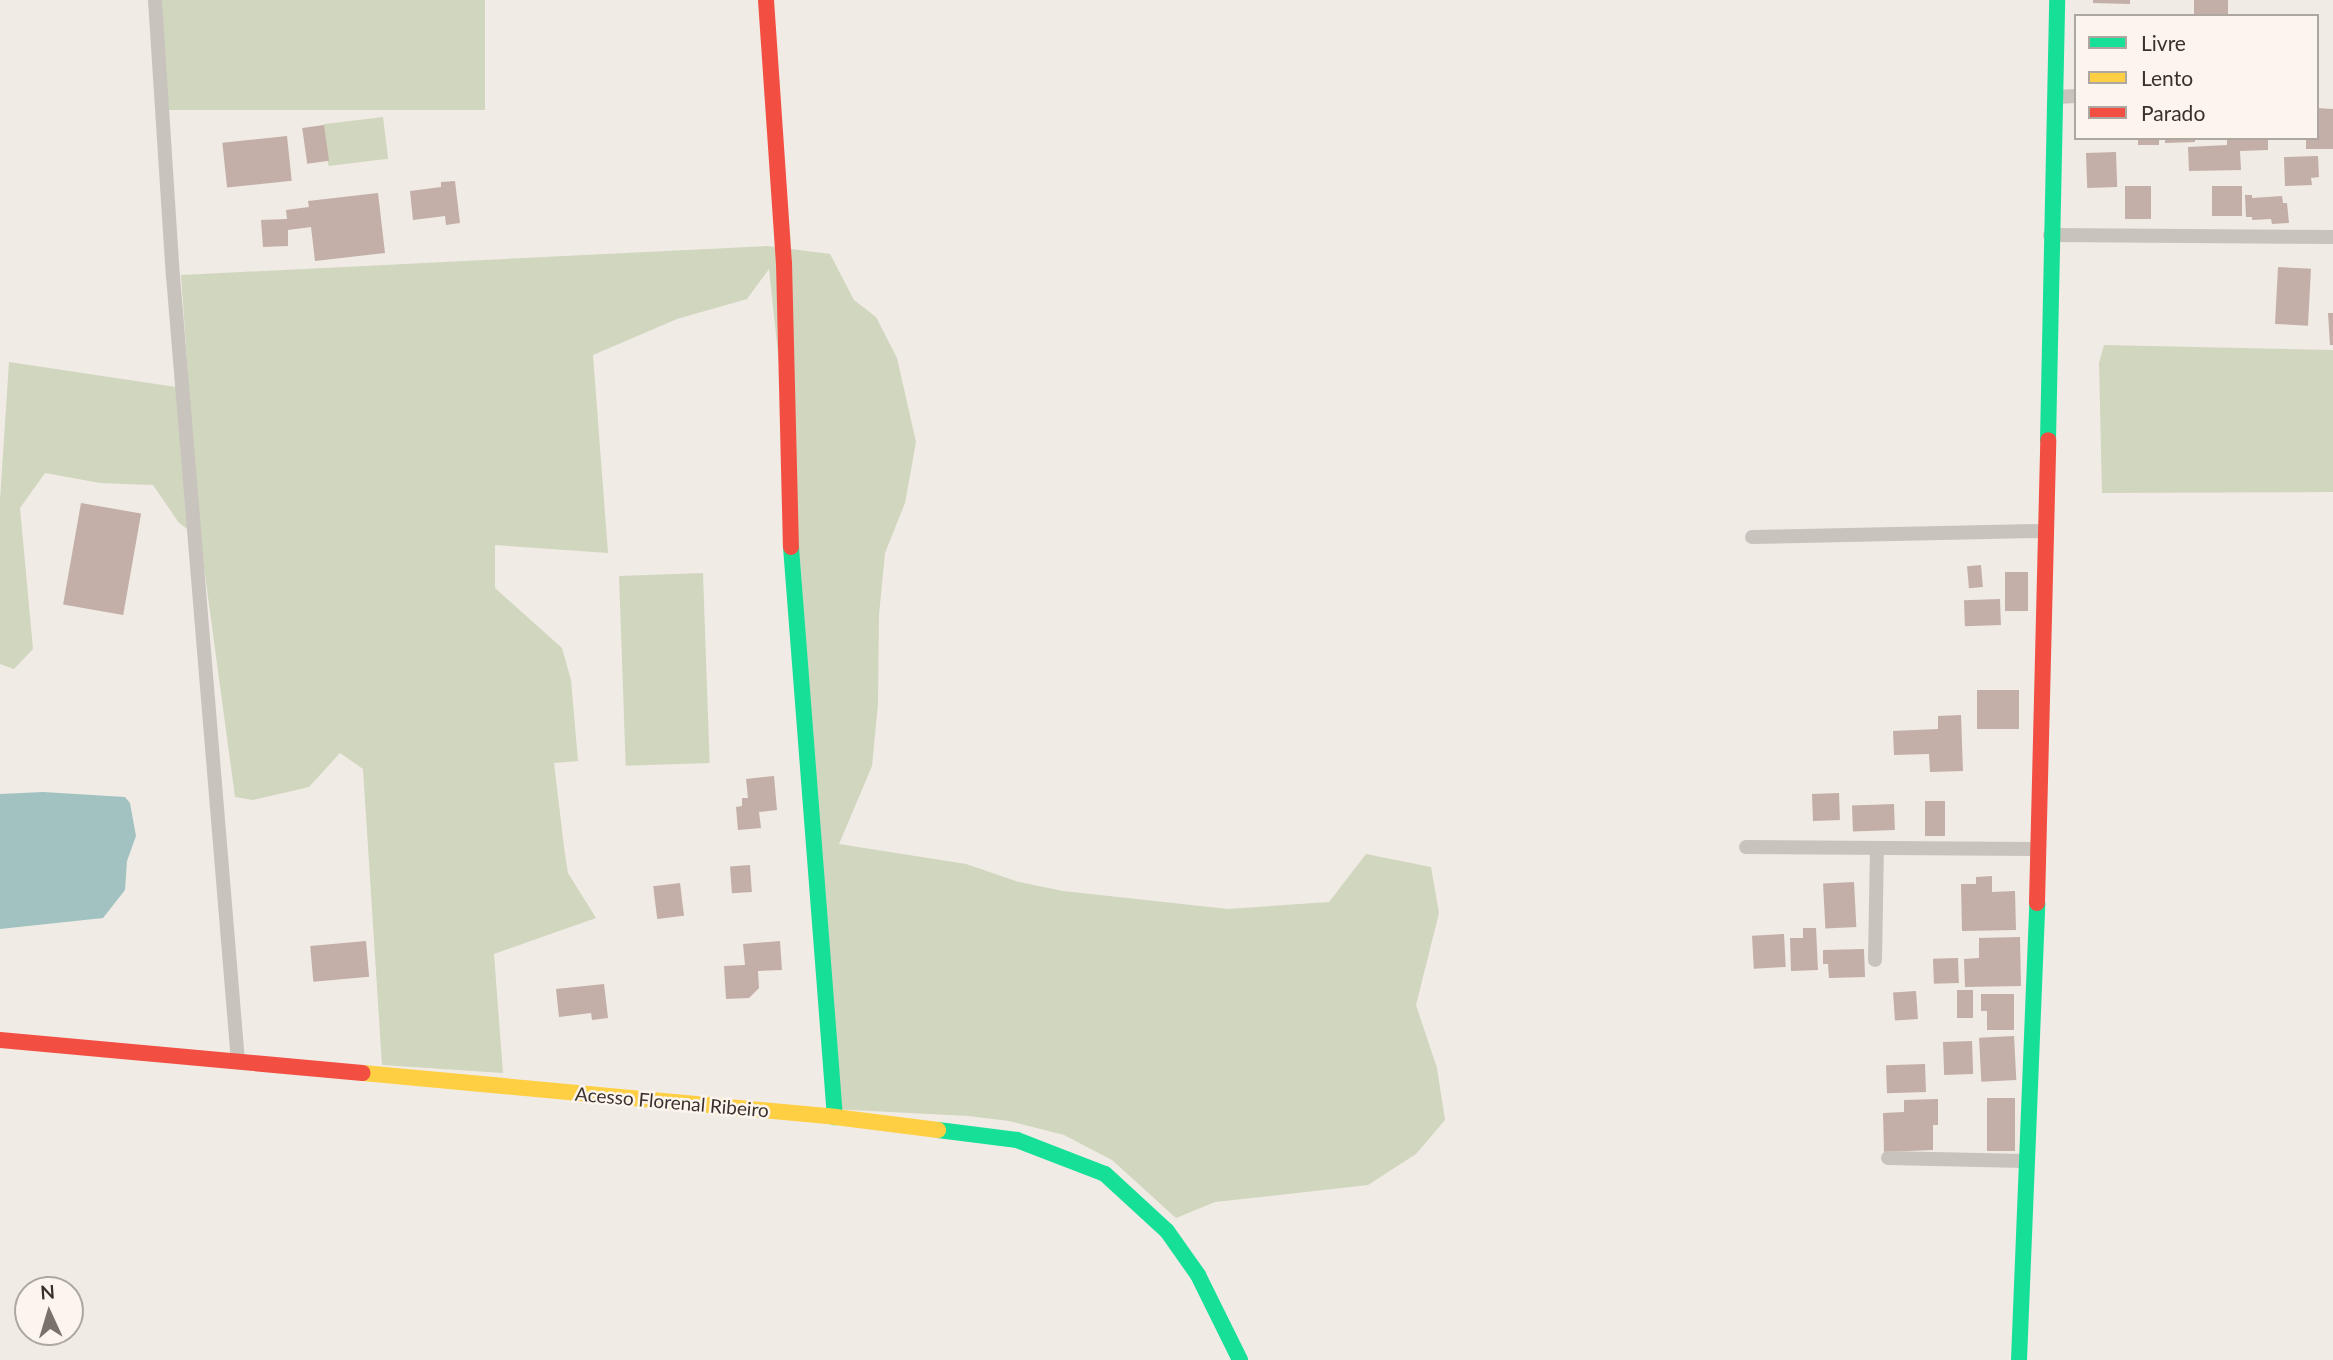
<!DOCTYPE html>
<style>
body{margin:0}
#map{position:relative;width:2333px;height:1360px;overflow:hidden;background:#f0ebe5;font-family:Lato,sans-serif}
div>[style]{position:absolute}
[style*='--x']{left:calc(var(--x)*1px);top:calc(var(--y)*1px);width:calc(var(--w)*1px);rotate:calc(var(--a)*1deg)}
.green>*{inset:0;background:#d1d6bf;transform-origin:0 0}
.water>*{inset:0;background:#a1c2c1}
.building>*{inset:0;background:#c3afa7;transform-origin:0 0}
.street>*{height:14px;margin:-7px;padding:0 7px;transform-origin:7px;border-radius:7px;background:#c9c3be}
.fast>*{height:16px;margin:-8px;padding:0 8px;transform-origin:8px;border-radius:8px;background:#16e098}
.slow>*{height:16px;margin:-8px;padding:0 8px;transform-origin:8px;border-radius:8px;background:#ffcf43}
.jam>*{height:16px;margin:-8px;padding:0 8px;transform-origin:8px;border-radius:8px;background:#f24e42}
span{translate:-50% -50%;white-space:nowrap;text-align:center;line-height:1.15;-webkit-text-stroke:5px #fbf5ee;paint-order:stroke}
.street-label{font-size:19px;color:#3b302b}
.legend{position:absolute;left:2074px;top:14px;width:245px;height:126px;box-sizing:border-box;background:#fbf5ee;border:2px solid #aea6a0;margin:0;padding:9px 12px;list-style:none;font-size:21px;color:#3b302b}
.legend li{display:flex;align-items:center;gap:14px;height:35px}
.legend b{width:35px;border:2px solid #aea6a0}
.north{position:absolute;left:14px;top:1276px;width:70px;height:70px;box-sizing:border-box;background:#fbf5ee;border:2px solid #aea6a0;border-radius:50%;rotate:356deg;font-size:19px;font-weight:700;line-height:28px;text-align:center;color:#3b302b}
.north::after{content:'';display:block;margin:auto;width:24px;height:32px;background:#7a716c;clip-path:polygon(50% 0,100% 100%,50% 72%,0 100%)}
</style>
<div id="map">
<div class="green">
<i style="left:161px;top:0;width:324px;height:110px"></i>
<i style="left:383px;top:117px;width:42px;height:60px;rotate:83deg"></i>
<i style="clip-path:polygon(767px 246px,830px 254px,854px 300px,876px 317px,897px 358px,916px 442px,905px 503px,885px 553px,879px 615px,878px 704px,872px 766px,839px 844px,966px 864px,1019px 882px,1063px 891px,1228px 909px,1329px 902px,1366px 854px,1431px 867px,1439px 913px,1416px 1005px,1437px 1068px,1445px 1120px,1416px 1154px,1368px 1185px,1215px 1202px,1176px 1218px,1112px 1160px,1064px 1135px,1009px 1121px,968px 1116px,832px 1109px,801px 570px,769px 269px,747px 299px,677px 319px,593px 355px,608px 553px,495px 545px,495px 588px,562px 648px,571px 680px,578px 761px,554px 763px,564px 847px,568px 873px,596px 918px,494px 954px,503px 1073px,382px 1065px,363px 769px,340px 753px,309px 787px,253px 800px,235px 797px,200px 538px,179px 523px,153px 485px,100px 483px,45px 473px,20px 508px,33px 649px,14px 669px,0 664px,0 500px,9px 362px,189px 389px,181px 275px)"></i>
<i style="clip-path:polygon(2104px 345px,2333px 350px,2333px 492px,2102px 493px,2099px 363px)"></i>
<i style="left:703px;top:573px;width:190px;height:84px;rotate:88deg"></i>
</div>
<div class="water">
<i style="clip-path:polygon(43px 792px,125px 797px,130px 803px,136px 836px,127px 861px,125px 890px,103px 918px,0 929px,0 794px)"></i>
</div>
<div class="building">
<i style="clip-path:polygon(2093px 0,2130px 0,2130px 4px,2093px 3px)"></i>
<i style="left:2194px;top:0;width:34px;height:16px"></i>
<i style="clip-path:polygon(2317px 108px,2333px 109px,2333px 149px,2306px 149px,2306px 138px,2317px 138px)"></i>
<i style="left:324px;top:125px;width:36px;height:22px;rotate:82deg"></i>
<i style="left:287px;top:136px;width:45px;height:65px;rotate:84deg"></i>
<i style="left:2138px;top:138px;width:21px;height:7px"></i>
<i style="clip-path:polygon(2165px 138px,2195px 138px,2195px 142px,2165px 143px)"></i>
<i style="clip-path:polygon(2227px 138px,2268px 138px,2268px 150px,2240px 151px,2241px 170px,2189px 171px,2188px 147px,2227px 145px)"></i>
<i style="left:2116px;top:152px;width:35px;height:30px;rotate:88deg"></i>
<i style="clip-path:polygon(2318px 156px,2319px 177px,2311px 178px,2312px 185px,2285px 186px,2284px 157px)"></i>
<i style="clip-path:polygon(455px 181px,460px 223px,446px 225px,445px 216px,413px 220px,410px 191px,441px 187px,441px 182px)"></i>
<i style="left:2125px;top:186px;width:26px;height:33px"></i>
<i style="left:2242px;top:186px;width:30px;height:30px;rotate:90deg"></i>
<i style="clip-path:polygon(378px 193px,385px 253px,315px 261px,311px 227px,288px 230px,288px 246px,263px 247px,261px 220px,287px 219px,286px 210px,309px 207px,308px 201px)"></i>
<i style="clip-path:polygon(2245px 195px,2252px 195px,2252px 198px,2282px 196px,2283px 203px,2287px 203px,2289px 223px,2272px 224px,2271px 219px,2252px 220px,2252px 217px,2246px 217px)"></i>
<i style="left:2278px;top:267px;width:33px;height:57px;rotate:3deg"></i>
<i style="clip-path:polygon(2328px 313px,2333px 313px,2333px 345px,2330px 345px)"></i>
<i style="left:81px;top:503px;width:61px;height:103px;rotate:10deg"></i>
<i style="left:1981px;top:565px;width:22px;height:14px;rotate:85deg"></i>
<i style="left:2005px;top:572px;width:23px;height:39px"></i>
<i style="left:2000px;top:599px;width:26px;height:36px;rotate:88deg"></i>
<i style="left:1977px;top:690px;width:42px;height:39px"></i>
<i style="clip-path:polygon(1961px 715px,1963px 771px,1930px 772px,1929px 754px,1894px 755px,1893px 731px,1938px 729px,1938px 716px)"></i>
<i style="clip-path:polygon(774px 776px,777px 810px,759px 812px,761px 828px,738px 830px,736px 807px,742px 806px,742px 798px,748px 798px,746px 779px)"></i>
<i style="left:1839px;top:793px;width:27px;height:27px;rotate:88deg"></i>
<i style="left:1945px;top:801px;width:35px;height:20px;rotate:90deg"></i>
<i style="left:1894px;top:804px;width:26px;height:42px;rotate:88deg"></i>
<i style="left:750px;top:865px;width:27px;height:20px;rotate:86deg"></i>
<i style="clip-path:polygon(1992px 876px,1992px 892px,2015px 891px,2016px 930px,1962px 931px,1961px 884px,1976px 884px,1976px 877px)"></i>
<i style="left:1854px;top:882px;width:45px;height:31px;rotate:87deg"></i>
<i style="left:680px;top:883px;width:33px;height:27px;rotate:83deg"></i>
<i style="clip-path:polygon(1803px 928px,1816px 928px,1818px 970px,1791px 971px,1790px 938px,1803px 938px)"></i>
<i style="left:1784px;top:934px;width:33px;height:32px;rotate:87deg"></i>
<i style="clip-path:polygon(2020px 937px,2021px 986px,1965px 987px,1964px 959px,1979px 958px,1979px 938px)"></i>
<i style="left:366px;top:941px;width:36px;height:56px;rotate:85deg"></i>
<i style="clip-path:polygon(780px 941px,782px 970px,758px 971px,759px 988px,749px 998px,726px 999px,724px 966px,745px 965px,743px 944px)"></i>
<i style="clip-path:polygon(1864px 949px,1865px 977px,1829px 978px,1828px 964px,1823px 964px,1823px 950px)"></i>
<i style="left:1958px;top:958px;width:25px;height:25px;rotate:88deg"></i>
<i style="clip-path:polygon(604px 984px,608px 1018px,592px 1020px,591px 1013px,559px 1017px,556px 989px)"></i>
<i style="left:1957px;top:990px;width:16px;height:28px"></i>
<i style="left:1916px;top:991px;width:28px;height:23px;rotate:86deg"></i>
<i style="clip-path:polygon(1981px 994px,2014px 994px,2014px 1030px,1987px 1030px,1987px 1011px,1981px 1011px)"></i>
<i style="left:2014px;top:1036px;width:44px;height:35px;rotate:87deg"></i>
<i style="left:1972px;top:1041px;width:33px;height:29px;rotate:88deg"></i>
<i style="left:1925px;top:1064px;width:28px;height:39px;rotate:88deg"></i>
<i style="left:1987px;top:1098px;width:28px;height:53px"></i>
<i style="clip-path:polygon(1938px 1099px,1938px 1125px,1933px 1125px,1933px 1150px,1884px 1152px,1883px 1113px,1904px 1112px,1904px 1100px)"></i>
</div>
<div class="street">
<i style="--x:155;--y:0;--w:277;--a:86.3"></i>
<i style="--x:173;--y:276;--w:789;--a:85.27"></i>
<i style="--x:2055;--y:97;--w:21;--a:-3"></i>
<i style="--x:2050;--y:235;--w:283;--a:0.4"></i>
<i style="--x:1752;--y:537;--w:292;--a:-1.2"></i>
<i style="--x:1746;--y:847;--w:293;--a:0.4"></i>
<i style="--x:1875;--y:960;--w:110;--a:-89"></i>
<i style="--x:1888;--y:1158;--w:137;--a:1.3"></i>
</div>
<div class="fast">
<i style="--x:2048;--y:440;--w:440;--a:-88.8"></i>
<i style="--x:791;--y:547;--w:572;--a:85.59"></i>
<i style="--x:938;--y:1130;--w:80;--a:7.2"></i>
<i style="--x:1017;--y:1140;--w:94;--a:21.1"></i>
<i style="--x:1105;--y:1174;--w:84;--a:42.6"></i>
<i style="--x:1167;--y:1231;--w:54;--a:54.8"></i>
<i style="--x:1198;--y:1275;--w:95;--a:63.7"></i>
<i style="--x:2019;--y:1360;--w:457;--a:-87.7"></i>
</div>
<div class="slow">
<i style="--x:363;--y:1073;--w:474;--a:5.3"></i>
<i style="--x:835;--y:1117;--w:104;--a:7.2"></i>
</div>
<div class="jam">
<i style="--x:766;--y:0;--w:264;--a:86.1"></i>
<i style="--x:784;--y:263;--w:284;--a:88.6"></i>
<i style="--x:2037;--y:903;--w:463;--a:-88.6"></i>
<i style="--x:0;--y:1040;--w:364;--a:5.2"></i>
</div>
<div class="street-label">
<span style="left:672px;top:1102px;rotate:5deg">Acesso Florenal Ribeiro</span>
</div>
<ul class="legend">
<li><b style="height:9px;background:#16e098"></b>Livre</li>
<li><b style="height:9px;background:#ffcf43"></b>Lento</li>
<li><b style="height:9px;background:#f24e42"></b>Parado</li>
</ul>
<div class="north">N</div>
</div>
